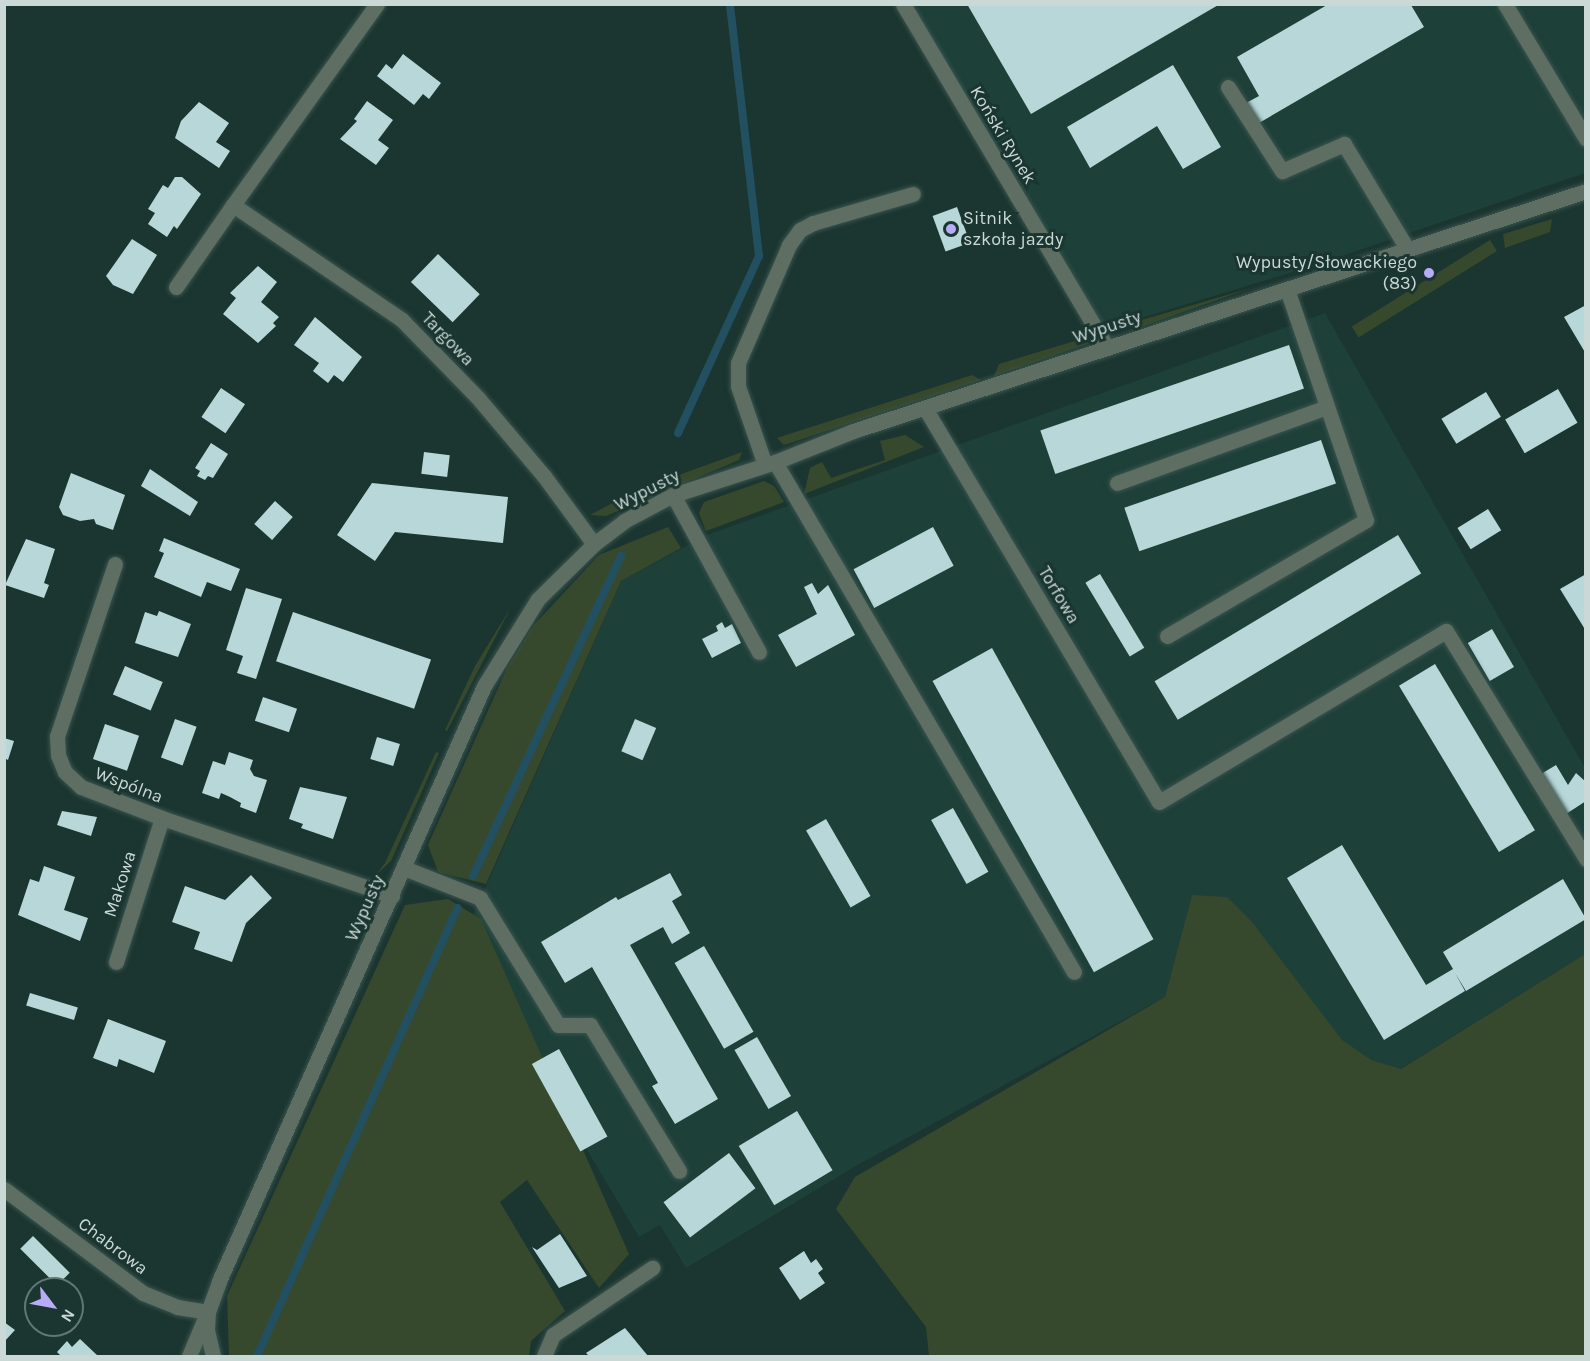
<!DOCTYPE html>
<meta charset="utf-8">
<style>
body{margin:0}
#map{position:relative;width:1590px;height:1361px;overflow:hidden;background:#1b3530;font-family:Karla,sans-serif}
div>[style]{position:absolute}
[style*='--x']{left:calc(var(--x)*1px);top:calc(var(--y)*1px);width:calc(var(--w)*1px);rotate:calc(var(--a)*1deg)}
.built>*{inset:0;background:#1d4039}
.green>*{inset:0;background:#37492d;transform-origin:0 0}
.stream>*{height:8px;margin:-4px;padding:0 4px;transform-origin:4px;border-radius:4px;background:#235060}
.building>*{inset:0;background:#b8d7d9;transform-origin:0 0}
.roads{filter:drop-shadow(0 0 2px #3a534e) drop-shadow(0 0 2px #3a534e)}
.minor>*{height:15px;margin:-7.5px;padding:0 7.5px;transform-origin:7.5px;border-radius:7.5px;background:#5e6e63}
.dots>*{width:16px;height:16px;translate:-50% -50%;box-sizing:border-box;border:3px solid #1b3530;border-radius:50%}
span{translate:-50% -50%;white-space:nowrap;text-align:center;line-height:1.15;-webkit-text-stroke:6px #1b3530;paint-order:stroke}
.street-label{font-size:18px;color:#cad9d5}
.poi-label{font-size:18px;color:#cad9d5}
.left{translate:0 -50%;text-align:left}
.right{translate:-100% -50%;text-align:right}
.frame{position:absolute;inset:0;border:6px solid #cad9d5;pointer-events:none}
.north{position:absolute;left:24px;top:1277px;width:60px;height:60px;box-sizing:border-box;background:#1b3530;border:2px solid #617772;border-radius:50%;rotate:122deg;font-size:16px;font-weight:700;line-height:24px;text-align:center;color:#cad9d5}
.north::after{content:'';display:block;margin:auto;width:21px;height:27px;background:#b8abf7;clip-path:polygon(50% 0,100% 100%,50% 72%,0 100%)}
</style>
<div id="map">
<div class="built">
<i style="clip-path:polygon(905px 5px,1585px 5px,1585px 173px,1310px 267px,1094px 332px)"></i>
<i style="clip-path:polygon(1325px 313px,1585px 768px,1585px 954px,1326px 1115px,1192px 895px,1165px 997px,854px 1167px,686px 1268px,660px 1225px,639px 1237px,462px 941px,621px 581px,707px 535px)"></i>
</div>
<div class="green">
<i style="clip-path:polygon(1552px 219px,1550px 232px,1505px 248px,1503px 234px)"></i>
<i style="left:1490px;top:240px;width:13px;height:163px;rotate:58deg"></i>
<i style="clip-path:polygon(1251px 288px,1138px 328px,1128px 324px)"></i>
<i style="clip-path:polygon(1101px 333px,1093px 342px,994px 376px,999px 364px)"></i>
<i style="clip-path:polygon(972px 375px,981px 380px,784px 445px,777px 438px)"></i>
<i style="clip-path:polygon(905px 435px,924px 447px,804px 494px,810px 468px,822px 462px,831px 478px,885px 460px,880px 441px)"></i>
<i style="clip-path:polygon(742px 452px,739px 460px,606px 516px,590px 515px,635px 491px)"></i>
<i style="clip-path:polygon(764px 481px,774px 486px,784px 502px,706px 531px,699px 513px,704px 502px)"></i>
<i style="clip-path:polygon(668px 527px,681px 548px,621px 581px,486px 884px,438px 872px,428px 845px,508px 666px,533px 626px,599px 555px)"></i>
<i style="clip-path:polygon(511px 607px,447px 731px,445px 730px,475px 666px)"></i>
<i style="clip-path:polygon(436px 752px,439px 753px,391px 861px,375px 876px,385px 863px)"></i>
<i style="clip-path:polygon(1192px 895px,1227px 897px,1252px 922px,1342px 1040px,1371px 1060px,1401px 1069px,1585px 954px,1585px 1356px,929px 1356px,926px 1327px,836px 1209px,855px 1177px,1165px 997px)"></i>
<i style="clip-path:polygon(448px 899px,481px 919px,629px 1254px,599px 1288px,527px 1180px,500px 1202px,565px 1311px,531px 1341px,529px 1356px,229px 1356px,227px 1296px,405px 905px)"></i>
</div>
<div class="stream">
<i style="--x:678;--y:433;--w:195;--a:-65.4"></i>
<i style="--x:759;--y:256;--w:254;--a:-96.6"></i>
<i style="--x:473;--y:876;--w:353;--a:-65.2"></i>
<i style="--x:257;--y:1356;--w:491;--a:-65.9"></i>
</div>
<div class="building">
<i style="clip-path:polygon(967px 4px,1220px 4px,1031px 114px)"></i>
<i style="clip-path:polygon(1327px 5px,1411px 5px,1424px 27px,1259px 123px,1246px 103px,1259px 96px,1237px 57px)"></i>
<i style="clip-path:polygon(403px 54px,441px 83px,429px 99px,423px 94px,414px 105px,377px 76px,386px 64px,392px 69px)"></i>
<i style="clip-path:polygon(1173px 65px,1221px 147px,1183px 169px,1157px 126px,1090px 168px,1067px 127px)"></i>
<i style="clip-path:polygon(367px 101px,393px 120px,378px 140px,389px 148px,376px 165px,340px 139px,357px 121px,354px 119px)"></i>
<i style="clip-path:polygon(199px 102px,229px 123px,216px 142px,230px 151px,219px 168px,175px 138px,181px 121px)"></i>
<i style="clip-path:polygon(175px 177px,182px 177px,201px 194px,177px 229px,174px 226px,167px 237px,148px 224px,155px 213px,148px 209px,163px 185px,168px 188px)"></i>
<i style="left:957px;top:207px;width:38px;height:26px;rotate:70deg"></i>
<i style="clip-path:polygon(132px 239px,157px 255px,133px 294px,113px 285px,106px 276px)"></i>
<i style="left:438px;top:254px;width:58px;height:39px;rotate:44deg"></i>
<i style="clip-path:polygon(258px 266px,277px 282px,261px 302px,279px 317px,273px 323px,276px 326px,258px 343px,223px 314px,236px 298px,230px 293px)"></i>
<i style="clip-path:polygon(1586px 305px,1586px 354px,1564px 317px)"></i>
<i style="clip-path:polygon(315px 317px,362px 357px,343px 382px,334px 375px,328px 383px,313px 371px,319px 363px,294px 345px)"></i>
<i style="left:1289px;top:345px;width:46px;height:263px;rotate:71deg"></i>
<i style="left:221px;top:388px;width:29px;height:35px;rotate:34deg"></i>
<i style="left:1558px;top:389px;width:39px;height:61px;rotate:60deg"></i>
<i style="left:1486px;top:392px;width:29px;height:52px;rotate:59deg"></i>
<i style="left:1321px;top:440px;width:46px;height:208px;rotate:71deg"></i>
<i style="clip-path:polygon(211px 443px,228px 454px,213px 478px,208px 476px,205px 480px,197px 476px,200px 471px,195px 468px)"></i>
<i style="left:424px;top:452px;width:26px;height:22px;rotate:7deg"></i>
<i style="clip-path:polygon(150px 469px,198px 502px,190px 516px,141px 486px)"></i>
<i style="clip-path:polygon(71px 473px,125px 495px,113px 530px,96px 524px,94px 519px,80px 521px,63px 515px,59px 507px)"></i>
<i style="clip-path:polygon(372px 483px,508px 497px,503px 543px,395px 532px,375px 561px,337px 535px)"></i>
<i style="left:275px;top:501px;width:24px;height:31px;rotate:42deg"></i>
<i style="left:1488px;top:509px;width:25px;height:36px;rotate:58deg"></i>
<i style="left:933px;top:527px;width:44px;height:90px;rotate:62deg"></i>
<i style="left:1398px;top:535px;width:45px;height:284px;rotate:59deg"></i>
<i style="clip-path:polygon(164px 538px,240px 569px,231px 591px,207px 582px,201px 597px,154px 577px,164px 553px,159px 551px)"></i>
<i style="clip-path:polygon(26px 539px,55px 549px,44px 583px,49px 585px,44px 598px,5px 585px)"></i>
<i style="left:1100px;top:574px;width:86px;height:17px;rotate:59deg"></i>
<i style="clip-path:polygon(1586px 574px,1586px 631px,1560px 589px)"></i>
<i style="clip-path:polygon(812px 583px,818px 594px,828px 585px,855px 635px,796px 667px,778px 635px,817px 614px,804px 587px)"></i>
<i style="clip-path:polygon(246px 588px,282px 599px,256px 679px,237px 673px,243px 656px,226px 650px)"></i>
<i style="clip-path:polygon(159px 611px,191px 624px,178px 657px,135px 643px,145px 612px,157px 616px)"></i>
<i style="left:293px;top:612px;width:146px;height:52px;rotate:19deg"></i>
<i style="clip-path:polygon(722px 622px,725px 628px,732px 624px,741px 643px,712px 658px,702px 639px,718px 631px,716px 626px)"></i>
<i style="left:1492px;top:629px;width:44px;height:28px;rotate:60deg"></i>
<i style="left:992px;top:648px;width:333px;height:68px;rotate:61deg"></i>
<i style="left:1435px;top:664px;width:194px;height:42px;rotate:59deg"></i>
<i style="left:125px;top:666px;width:41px;height:31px;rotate:23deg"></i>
<i style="left:263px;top:697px;width:36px;height:25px;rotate:19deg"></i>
<i style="left:175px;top:719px;width:23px;height:41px;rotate:20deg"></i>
<i style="left:635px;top:719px;width:23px;height:35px;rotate:23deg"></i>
<i style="left:105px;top:724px;width:36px;height:37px;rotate:19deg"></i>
<i style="left:377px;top:737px;width:24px;height:23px;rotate:17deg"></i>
<i style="clip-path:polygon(4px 738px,14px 741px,8px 760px,4px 758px)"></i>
<i style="clip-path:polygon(229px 752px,253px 760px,250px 769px,254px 776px,267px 780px,256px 813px,240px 807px,241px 803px,230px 797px,221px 793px,219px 799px,202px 793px,213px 761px,225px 765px)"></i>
<i style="clip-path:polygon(1556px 765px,1568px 785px,1576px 773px,1586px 782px,1586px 801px,1566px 814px,1541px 774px)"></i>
<i style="clip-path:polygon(300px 787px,347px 797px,333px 839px,301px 828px,303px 824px,289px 819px)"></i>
<i style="left:953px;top:808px;width:73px;height:25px;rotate:61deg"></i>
<i style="clip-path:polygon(62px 811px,97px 817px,91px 836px,57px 825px)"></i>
<i style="left:826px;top:819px;width:89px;height:23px;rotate:60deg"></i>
<i style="clip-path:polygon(1342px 845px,1426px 985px,1453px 969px,1443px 952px,1563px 879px,1586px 919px,1466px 991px,1455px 973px,1465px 991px,1384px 1040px,1287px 878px)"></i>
<i style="clip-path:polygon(44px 866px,75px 877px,64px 910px,88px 918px,80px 941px,18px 915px,30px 879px,39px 882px)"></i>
<i style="clip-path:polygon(670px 873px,682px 895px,672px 901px,690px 933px,672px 944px,663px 927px,630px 945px,718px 1099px,675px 1124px,652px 1086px,658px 1083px,592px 967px,565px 983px,541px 942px,616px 897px,618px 900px)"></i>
<i style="clip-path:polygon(251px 875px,272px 898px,246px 923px,232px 962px,194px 949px,200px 932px,172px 922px,185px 886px,225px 900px)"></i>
<i style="left:704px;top:946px;width:99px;height:34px;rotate:60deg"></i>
<i style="left:30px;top:993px;width:50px;height:13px;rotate:17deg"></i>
<i style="clip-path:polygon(108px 1019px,166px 1041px,154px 1073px,119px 1059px,117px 1067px,93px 1058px)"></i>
<i style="left:757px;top:1037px;width:68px;height:26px;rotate:60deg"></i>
<i style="left:559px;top:1049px;width:100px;height:31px;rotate:61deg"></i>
<i style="left:797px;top:1111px;width:69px;height:68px;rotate:59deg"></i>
<i style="left:729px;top:1153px;width:44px;height:82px;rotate:53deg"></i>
<i style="clip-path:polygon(560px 1234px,587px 1276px,559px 1288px,532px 1247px,537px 1250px)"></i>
<i style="left:33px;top:1236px;width:52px;height:18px;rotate:45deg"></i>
<i style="clip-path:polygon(804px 1251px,811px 1263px,816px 1259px,823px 1269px,818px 1273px,825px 1283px,800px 1300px,779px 1268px)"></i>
<i style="clip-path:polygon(4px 1322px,15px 1330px,4px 1342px)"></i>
<i style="clip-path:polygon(625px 1328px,648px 1356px,589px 1356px,586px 1353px)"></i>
<i style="clip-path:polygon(80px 1339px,98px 1356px,61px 1356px,57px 1352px,67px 1341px,72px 1347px)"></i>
</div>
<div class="roads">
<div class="minor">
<i style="--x:903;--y:4;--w:400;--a:59.3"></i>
<i style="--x:1505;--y:4;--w:157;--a:59"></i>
<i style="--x:1228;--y:87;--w:100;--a:57.3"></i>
<i style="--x:1282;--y:171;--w:68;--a:-23.5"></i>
<i style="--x:1344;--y:144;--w:124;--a:58.9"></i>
<i style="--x:233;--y:205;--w:247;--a:-54.4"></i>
<i style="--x:176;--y:287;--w:100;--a:-55.2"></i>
<i style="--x:233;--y:205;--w:204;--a:34.2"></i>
<i style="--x:402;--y:320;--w:109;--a:45.7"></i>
<i style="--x:478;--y:398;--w:102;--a:49.8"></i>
<i style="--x:544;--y:476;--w:84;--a:53.7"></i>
<i style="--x:925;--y:408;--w:458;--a:59.3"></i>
<i style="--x:1159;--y:802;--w:334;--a:-30.8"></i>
<i style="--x:1446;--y:631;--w:268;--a:58.4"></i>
<i style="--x:775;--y:462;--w:591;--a:59.62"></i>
<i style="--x:765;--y:465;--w:83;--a:-108.9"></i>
<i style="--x:738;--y:386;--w:23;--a:-90"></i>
<i style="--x:738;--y:363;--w:129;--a:-66.6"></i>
<i style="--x:789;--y:245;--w:19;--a:-54"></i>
<i style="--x:800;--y:230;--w:15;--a:-28"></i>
<i style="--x:813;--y:223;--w:104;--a:-16.2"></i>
<i style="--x:1117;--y:483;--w:223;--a:-19.9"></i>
<i style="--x:673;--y:495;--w:179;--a:61.3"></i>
<i style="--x:115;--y:564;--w:182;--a:108.6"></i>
<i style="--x:57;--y:736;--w:19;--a:87"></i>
<i style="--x:58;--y:755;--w:18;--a:68"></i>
<i style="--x:65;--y:772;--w:22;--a:43"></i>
<i style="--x:81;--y:787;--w:87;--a:20.9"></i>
<i style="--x:162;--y:818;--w:243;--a:18.7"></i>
<i style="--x:1167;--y:636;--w:230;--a:-30.2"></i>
<i style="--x:1366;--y:520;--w:244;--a:-108.9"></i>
<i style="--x:404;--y:868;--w:82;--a:21.5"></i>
<i style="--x:480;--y:898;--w:149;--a:58.4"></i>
<i style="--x:558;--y:1025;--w:32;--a:0"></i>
<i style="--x:590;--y:1025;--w:171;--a:58.6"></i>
<i style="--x:116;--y:962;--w:151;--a:-72.3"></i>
<i style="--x:4;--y:1189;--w:174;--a:36.8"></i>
<i style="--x:143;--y:1293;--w:37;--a:22"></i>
<i style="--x:177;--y:1307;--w:31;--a:9"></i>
<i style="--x:189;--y:1356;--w:41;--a:-67.2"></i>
<i style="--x:213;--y:1356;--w:27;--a:-103"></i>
<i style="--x:207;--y:1330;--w:18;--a:-87"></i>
<i style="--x:208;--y:1312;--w:33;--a:-70"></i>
<i style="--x:219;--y:1281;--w:651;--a:-65.99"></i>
<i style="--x:484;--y:686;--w:102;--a:-58.2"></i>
<i style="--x:538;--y:599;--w:78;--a:-44.5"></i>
<i style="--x:594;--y:544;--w:38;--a:-37"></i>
<i style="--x:624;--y:521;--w:55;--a:-28"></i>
<i style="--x:673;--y:495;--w:107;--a:-17.9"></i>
<i style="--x:775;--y:462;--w:84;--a:-21.7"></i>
<i style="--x:853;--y:431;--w:771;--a:-18.13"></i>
<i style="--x:544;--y:1356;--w:23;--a:-67"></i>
<i style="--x:553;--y:1335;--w:120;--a:-34.1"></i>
</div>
</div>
<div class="dots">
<i style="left:951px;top:229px;background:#b8abf7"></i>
<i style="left:1429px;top:273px;background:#b8abf7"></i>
</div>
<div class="street-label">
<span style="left:1003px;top:135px;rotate:59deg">Koński Rynek</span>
<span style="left:1107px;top:327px;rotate:-18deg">Wypusty</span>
<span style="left:448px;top:339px;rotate:46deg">Targowa</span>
<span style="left:647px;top:490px;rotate:-27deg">Wypusty</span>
<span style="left:1059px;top:595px;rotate:59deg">Torfowa</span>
<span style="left:129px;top:785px;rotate:21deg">Wspólna</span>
<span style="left:120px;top:884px;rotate:-72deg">Makowa</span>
<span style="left:365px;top:908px;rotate:-66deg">Wypusty</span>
<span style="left:113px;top:1246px;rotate:37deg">Chabrowa</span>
</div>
<div class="poi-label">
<span class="left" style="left:963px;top:229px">Sitnik<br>szkoła jazdy</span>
<span class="right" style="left:1417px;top:273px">Wypusty/Słowackiego<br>(83)</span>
</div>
<div class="frame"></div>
<div class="north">N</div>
</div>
